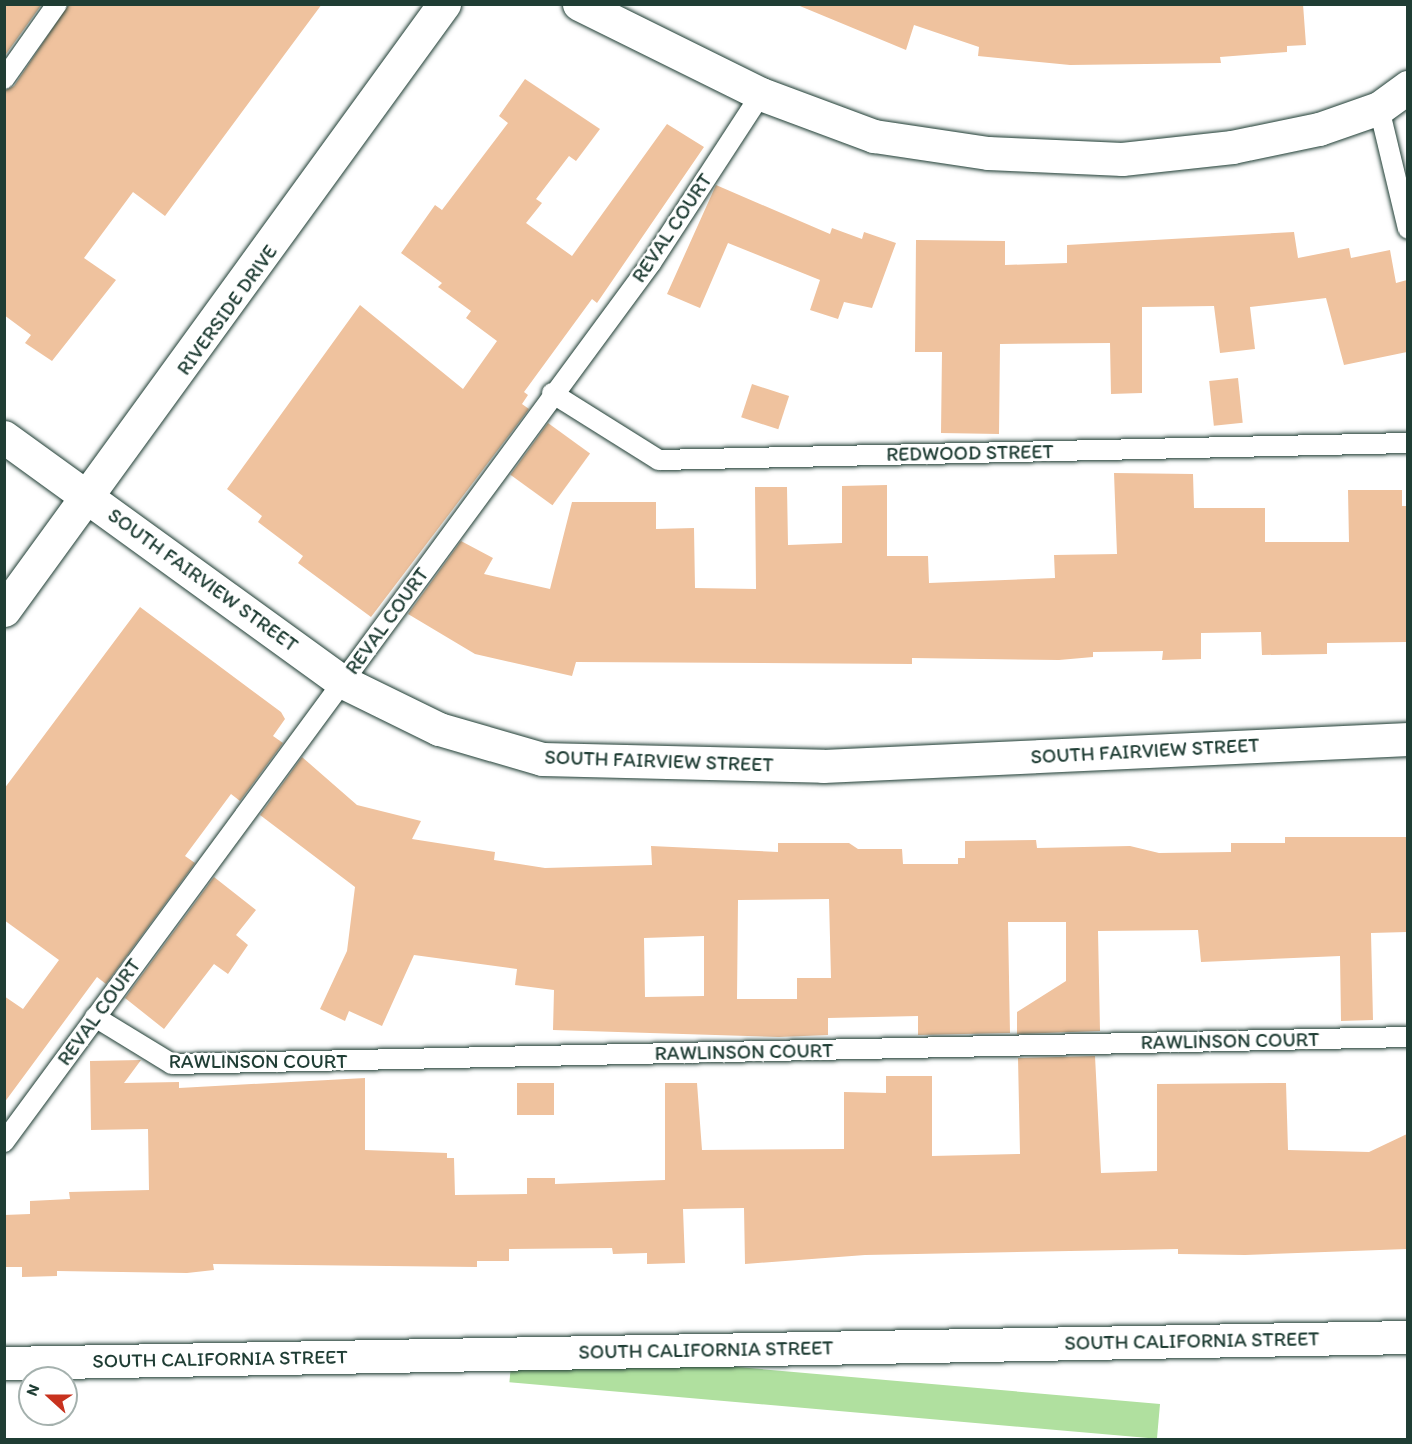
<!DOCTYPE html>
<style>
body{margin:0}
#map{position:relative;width:1412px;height:1444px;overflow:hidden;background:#fff;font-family:Itim,sans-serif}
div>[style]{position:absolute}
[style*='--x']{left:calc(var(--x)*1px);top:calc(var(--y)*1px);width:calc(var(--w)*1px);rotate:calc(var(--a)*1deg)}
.green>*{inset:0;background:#b0e09f;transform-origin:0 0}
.building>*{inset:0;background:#efc29e;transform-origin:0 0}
.roads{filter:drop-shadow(0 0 2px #1f3d34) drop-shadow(0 0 2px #1f3d34)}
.service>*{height:20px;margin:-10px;padding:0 10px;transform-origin:10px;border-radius:10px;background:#fff}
.minor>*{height:33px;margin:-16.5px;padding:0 16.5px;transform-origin:16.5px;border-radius:16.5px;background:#fff}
.secondary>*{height:33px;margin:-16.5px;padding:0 16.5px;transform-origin:16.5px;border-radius:16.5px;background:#fff}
span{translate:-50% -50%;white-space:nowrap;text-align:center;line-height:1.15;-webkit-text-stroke:5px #fff;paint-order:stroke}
.street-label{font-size:20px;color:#1f3d34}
.frame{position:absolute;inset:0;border:6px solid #1f3d34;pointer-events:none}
.north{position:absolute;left:18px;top:1366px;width:60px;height:60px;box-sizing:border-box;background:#fff;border:2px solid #a5b1ae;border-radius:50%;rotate:291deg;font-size:16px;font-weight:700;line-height:24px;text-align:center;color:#1f3d34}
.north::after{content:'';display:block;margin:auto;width:21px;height:27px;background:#c8321e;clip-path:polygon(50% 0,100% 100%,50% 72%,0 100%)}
</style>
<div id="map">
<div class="green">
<i style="left:1160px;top:1404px;width:35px;height:650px;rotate:95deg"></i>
</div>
<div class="building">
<i style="clip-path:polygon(4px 4px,42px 4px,4px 57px)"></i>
<i style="clip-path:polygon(69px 4px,322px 4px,165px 216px,133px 192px,84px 258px,116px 280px,52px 361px,25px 343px,31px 335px,4px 315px,4px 91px,14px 86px)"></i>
<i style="clip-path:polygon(795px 4px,1303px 4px,1306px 45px,1287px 46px,1287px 52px,1220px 57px,1221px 63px,1070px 65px,978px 56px,979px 47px,914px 25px,906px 50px)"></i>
<i style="clip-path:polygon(525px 79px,600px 129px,576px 161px,569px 156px,536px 199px,542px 203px,526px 223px,572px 256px,667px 124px,704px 147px,597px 303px,592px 299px,524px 392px,528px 395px,522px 404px,529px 409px,371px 617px,298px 563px,303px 556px,258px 522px,262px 516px,227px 489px,360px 305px,463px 389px,497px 341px,466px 318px,471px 311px,438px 287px,442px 283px,401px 253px,435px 205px,442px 210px,508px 123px,499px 116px)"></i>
<i style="clip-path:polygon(716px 185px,830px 234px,832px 228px,862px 239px,864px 232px,896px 243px,872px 308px,844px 302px,838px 319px,810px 310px,820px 280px,728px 243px,700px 308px,667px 294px)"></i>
<i style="clip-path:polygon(1294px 232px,1298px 258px,1349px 248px,1351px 258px,1390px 250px,1396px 283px,1407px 280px,1407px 352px,1344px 365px,1326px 298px,1250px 307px,1255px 349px,1220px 353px,1214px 306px,1142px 307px,1142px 393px,1111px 394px,1110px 343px,1000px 344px,999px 434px,941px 433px,942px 352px,915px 352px,916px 240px,1005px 241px,1005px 265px,1067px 263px,1067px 245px)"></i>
<i style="left:1238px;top:378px;width:45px;height:29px;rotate:84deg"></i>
<i style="left:752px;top:384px;width:39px;height:35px;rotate:18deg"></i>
<i style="left:548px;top:423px;width:52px;height:64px;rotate:36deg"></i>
<i style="clip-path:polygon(1114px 473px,1193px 474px,1194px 508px,1265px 508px,1265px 542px,1349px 542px,1348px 490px,1402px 490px,1402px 506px,1407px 506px,1407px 642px,1327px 643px,1327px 654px,1262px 655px,1261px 632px,1201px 633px,1201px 659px,1162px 660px,1163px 651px,1093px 652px,1093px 657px,1059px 660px,912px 658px,912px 664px,576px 662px,572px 676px,475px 654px,408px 614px,461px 541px,493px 558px,484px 574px,550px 589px,572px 502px,656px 502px,656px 529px,694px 528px,695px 588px,756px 589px,755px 487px,787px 487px,788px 545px,842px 543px,842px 486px,887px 485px,887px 556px,928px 556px,929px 583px,1055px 578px,1054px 555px,1117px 554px)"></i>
<i style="clip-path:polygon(140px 607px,281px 712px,285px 719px,273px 736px,283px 743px,240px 801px,231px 794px,185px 856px,195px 863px,106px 984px,97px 977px,4px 1103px,4px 996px,23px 1009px,59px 960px,4px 920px,4px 789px)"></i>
<i style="clip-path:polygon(evenodd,302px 757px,357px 805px,421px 821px,412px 839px,495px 852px,494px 860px,545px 868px,652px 865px,651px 846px,778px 852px,778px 843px,849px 843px,858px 849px,902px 849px,903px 864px,958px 864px,958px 858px,965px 858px,965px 841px,1036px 840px,1037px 848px,1130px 846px,1159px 853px,1231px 852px,1231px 843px,1285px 843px,1285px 837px,1407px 837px,1407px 932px,1371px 933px,1373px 1020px,1341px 1021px,1340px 956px,1201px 962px,1198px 930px,1098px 931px,1100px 1031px,1017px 1034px,1017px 1012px,1066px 981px,1066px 922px,1008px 922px,1010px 1033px,918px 1035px,918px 1016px,828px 1018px,828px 1035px,779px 1037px,553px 1030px,554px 990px,515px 985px,517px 969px,414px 955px,382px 1026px,349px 1011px,345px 1021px,320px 1009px,347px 951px,355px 887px,260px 815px,302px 757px,829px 899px,831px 978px,797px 978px,797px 999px,737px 999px,738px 900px,829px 899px,302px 757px,704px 936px,704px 996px,645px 997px,644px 938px,704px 936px)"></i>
<i style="clip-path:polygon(214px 877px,256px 910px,236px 935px,248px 945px,228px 974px,214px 964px,164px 1029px,125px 998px)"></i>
<i style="clip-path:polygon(1095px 1056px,1101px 1173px,1157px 1171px,1157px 1084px,1286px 1083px,1288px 1150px,1369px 1152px,1407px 1134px,1407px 1249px,1245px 1255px,1178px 1254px,1178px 1249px,865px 1255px,745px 1264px,744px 1208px,683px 1209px,685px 1263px,647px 1264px,647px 1253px,613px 1254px,612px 1248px,509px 1249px,509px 1261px,477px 1261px,477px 1267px,213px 1264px,214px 1270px,187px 1273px,57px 1271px,57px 1276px,22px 1277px,22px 1267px,4px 1267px,4px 1215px,30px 1214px,30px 1201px,70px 1199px,69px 1192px,149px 1190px,148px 1129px,91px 1130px,90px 1061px,141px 1060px,124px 1083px,179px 1082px,179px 1088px,365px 1078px,365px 1150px,447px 1153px,447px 1158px,454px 1158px,455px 1195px,527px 1194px,527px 1178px,555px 1178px,555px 1184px,665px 1180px,665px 1083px,697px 1083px,702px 1150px,844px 1149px,844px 1092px,886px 1093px,886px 1076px,932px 1076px,932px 1156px,1020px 1154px,1018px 1058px)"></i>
<i style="left:517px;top:1083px;width:37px;height:32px"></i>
</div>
<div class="roads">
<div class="service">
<i style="--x:4;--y:79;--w:92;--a:-54.8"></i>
<i style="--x:1379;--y:108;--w:124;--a:76.5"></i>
<i style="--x:552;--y:393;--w:126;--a:32.1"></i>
<i style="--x:659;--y:460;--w:749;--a:-1.3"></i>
<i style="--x:95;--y:1017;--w:90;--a:31.4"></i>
<i style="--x:172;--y:1064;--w:1236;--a:-1.25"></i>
<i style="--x:4;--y:1142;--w:1091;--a:-53.64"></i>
<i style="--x:651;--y:263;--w:202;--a:-56.9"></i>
</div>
<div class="minor">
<i style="--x:579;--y:4;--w:203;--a:26.3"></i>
<i style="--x:761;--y:94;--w:121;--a:20.4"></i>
<i style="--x:874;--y:136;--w:115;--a:8.5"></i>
<i style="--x:988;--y:153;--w:134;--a:2.6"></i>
<i style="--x:1122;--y:159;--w:111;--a:-6.2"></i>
<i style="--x:1232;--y:147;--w:89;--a:-11.7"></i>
<i style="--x:1319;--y:129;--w:64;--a:-19.3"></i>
<i style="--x:1379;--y:108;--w:36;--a:-36"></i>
<i style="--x:4;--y:437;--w:418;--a:35.9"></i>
<i style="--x:343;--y:682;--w:107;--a:26.1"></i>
<i style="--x:439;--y:729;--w:107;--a:16.2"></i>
<i style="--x:542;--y:759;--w:281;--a:1.4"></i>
<i style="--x:823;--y:766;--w:586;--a:-2.64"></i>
<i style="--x:4;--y:1363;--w:1404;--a:-1.06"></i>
</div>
<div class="secondary">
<i style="--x:4;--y:610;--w:749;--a:-54.02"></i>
</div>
</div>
<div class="street-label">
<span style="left:672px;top:228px;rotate:-56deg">REVAL COURT</span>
<span style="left:227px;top:310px;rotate:-54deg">RIVERSIDE DRIVE</span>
<span style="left:970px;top:453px;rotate:-1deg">REDWOOD STREET</span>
<span style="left:203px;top:580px;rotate:36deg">SOUTH FAIRVIEW STREET</span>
<span style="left:387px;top:621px;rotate:-54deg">REVAL COURT</span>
<span style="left:1145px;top:751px;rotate:-3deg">SOUTH FAIRVIEW STREET</span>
<span style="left:659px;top:761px;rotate:2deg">SOUTH FAIRVIEW STREET</span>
<span style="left:99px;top:1012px;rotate:-54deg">REVAL COURT</span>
<span style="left:1230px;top:1041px;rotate:-1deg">RAWLINSON COURT</span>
<span style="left:744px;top:1052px;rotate:-1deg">RAWLINSON COURT</span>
<span style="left:258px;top:1061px">RAWLINSON COURT</span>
<span style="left:1192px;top:1341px;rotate:-1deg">SOUTH CALIFORNIA STREET</span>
<span style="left:706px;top:1350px;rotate:-1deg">SOUTH CALIFORNIA STREET</span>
<span style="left:220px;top:1359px;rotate:-1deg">SOUTH CALIFORNIA STREET</span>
</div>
<div class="frame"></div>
<div class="north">N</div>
</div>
